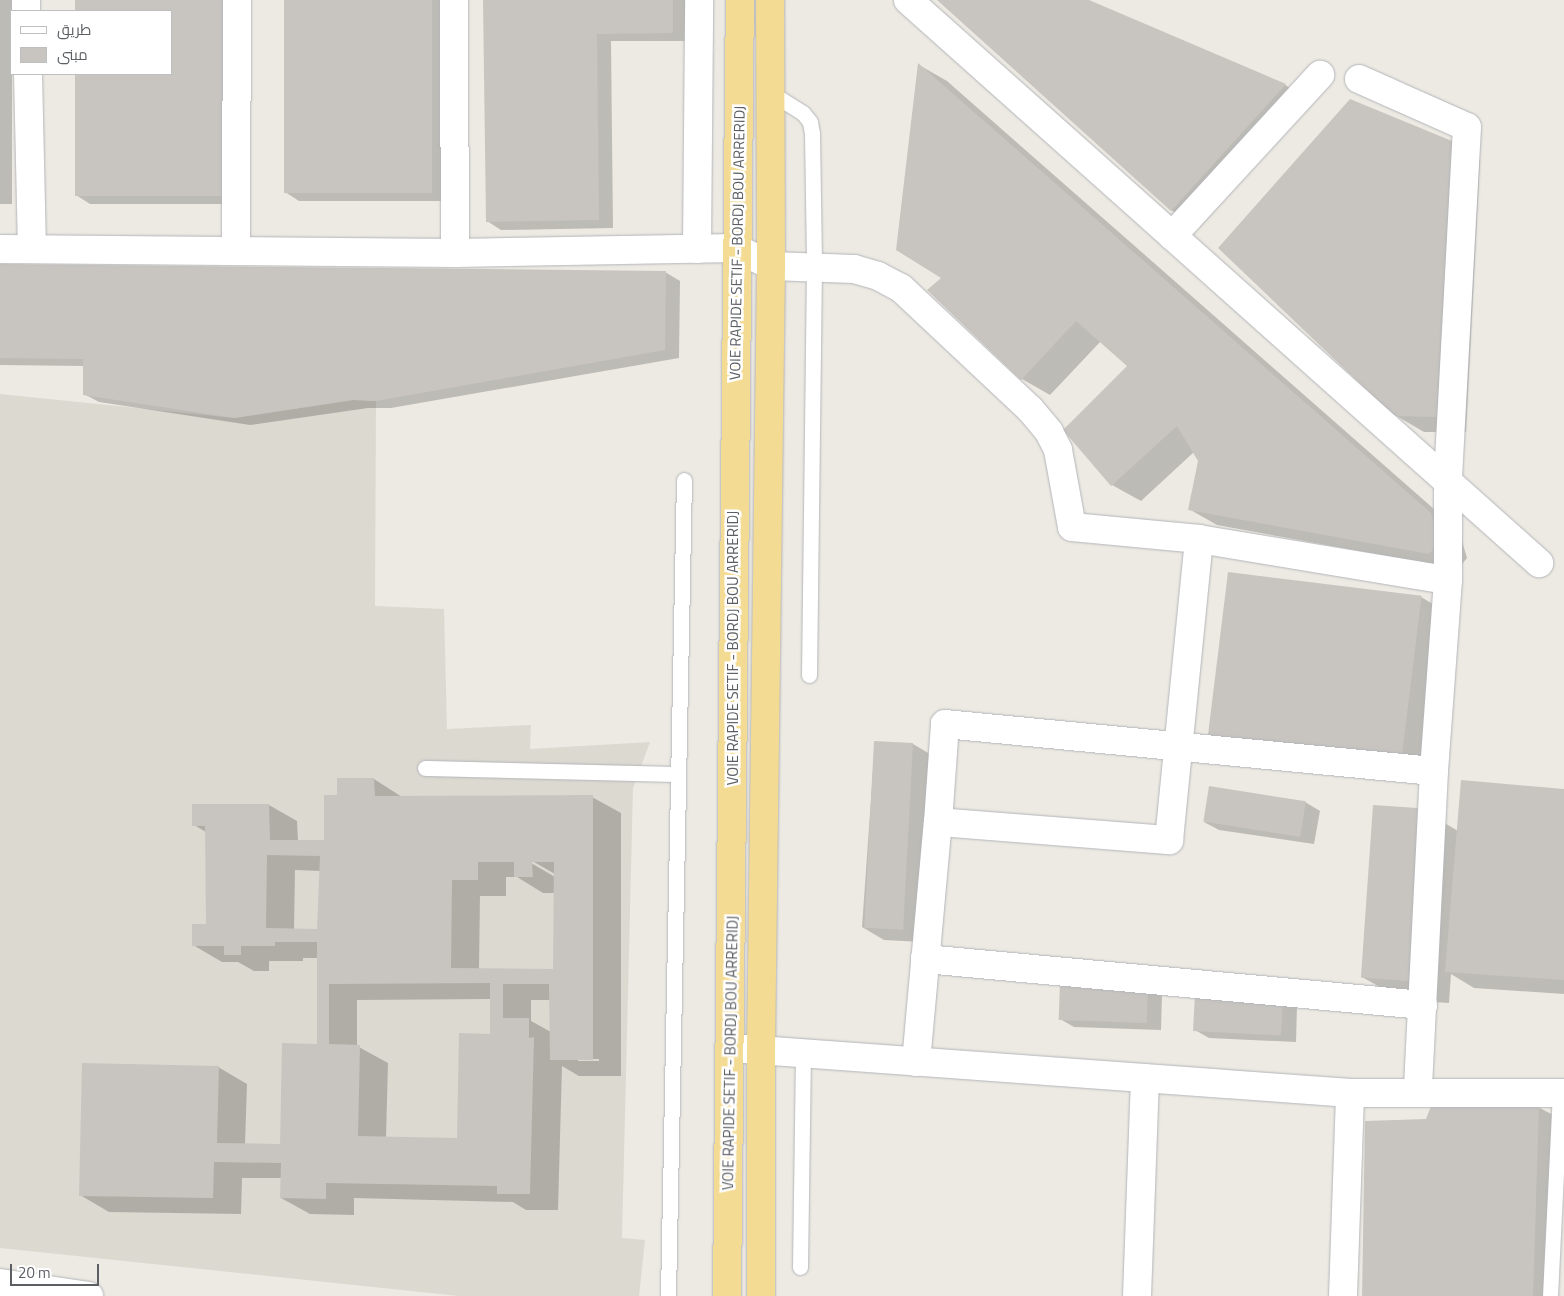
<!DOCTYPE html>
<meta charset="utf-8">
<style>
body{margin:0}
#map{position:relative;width:1564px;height:1296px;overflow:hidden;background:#edeae3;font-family:"Titillium Web",Cairo,sans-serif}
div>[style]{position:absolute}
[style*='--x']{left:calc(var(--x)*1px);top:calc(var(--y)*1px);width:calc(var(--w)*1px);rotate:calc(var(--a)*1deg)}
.education>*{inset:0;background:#dcd9d1}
.shadow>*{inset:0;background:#0003;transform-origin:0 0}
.building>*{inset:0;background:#c8c5c0;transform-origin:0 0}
.roads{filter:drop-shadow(0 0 1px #b3b5b9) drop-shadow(0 0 1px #b3b5b9)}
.lane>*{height:15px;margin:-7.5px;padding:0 7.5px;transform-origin:7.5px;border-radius:7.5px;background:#fff}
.street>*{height:28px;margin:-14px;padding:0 14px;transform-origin:14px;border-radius:14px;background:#fff}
.secondary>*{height:28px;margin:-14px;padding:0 14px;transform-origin:14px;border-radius:14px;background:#fff}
.highway>*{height:28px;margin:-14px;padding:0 14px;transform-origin:14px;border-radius:14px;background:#f4db93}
span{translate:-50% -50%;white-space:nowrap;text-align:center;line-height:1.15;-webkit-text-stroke:5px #fff;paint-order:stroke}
.street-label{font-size:15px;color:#5b5e62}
.legend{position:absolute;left:10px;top:10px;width:162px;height:65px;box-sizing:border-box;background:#fff;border:1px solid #bdbfc0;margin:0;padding:6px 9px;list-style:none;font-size:15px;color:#5b5e62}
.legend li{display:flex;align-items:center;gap:10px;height:25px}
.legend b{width:25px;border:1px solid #bdbfc0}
.scale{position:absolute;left:10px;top:1264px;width:89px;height:22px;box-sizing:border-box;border:2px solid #5b5e62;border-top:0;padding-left:6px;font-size:15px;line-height:18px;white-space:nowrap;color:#5b5e62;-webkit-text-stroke:4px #fff;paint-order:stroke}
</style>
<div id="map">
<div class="education">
<i style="clip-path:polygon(0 394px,234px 418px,353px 400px,376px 401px,375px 606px,444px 609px,447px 729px,531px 725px,530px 749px,650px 742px,633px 788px,622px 1238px,645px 1240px,639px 1296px,459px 1296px,0 1248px)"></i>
</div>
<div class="shadow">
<i style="left:0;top:0;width:12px;height:204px"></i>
<i style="clip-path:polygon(77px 0,237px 0,237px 204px,90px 204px,76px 195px,76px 74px,171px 74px,171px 11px,77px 11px)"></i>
<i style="clip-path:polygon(285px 0,446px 0,445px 201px,299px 201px,285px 192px)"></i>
<i style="clip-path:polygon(484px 0,687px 0,687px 41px,611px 41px,613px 228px,501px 230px,487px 221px)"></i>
<i style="clip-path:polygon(939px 0,1086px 0,1285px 85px,1313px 101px,1200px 227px,1171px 210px)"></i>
<i style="clip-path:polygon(919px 65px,947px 81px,1459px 531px,1467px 558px,1458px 569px,1217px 525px,1189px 509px,1199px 461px,1194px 452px,1141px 501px,1112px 485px,1128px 366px,1101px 341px,1050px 395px,1022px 379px,943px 278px)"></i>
<i style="clip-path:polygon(1451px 142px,1480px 159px,1466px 432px,1424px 432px,1395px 415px)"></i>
<i style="clip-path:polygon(0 265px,665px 272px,680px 281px,679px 358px,391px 408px,368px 408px,250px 425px,99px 402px,84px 394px,84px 366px,0 365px)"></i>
<i style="clip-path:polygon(1421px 597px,1450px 614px,1429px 776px,1237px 752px)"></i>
<i style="clip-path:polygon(875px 742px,913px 744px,935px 757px,922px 942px,884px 940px,862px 927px)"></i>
<i style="clip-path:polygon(evenodd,374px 779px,402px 797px,592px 797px,621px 813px,621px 1076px,579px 1076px,562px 1066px,558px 1210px,526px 1210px,513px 1202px,354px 1198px,354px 1215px,310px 1214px,281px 1198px,282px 1178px,242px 1178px,241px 1214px,109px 1212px,80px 1195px,218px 1067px,247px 1084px,245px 1145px,281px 1145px,318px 1045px,318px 958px,303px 958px,303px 961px,269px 961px,269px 971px,254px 971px,238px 962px,222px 962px,193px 945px,207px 925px,206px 832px,194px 825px,194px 805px,269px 805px,297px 821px,298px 841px,326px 841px,339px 796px,374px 779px,527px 858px,555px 874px,555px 877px,526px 860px,527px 858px,374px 779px,295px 870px,321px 871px,319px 931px,294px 930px,295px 870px,374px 779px,506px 877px,517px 877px,543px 893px,555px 893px,554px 970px,479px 969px,480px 896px,506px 896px,506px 877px,374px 779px,491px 999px,491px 1035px,458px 1139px,386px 1138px,388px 1063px,357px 1046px,357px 1000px,491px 999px,374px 779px,531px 1000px,551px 1000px,551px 1032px,531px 1021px,531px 1000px,374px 779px,578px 1059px,599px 1059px,599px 1061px,578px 1061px,578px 1059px)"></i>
<i style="clip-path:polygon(1564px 790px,1564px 994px,1474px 988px,1451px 974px,1449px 1003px,1403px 1000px,1362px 977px,1421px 809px,1458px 831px)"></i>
<i style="clip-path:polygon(1305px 802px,1320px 811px,1314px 844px,1219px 830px,1204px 822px)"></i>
<i style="clip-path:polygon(1061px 983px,1162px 995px,1161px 1030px,1074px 1027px,1060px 1019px)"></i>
<i style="clip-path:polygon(1196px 995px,1297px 1006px,1296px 1042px,1209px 1038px,1195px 1030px)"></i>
<i style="clip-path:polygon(1538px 1107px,1553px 1115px,1547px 1296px,1363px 1296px,1427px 1120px)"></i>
</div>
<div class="building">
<i style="clip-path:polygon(75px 0,223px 0,223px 196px,75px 196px,75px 74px,171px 74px,171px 11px,75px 11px)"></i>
<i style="left:284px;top:0;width:148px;height:193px"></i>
<i style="clip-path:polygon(483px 0,673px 0,673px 33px,597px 34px,599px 220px,486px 222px)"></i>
<i style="clip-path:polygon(937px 0,1089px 0,1286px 84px,1171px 211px)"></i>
<i style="clip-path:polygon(918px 63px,1431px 513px,1439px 542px,1429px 554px,1188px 510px,1198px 461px,1177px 426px,1111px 486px,1063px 430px,1127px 366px,1076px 321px,1021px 380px,927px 290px,941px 278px,896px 250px)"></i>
<i style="clip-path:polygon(1350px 99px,1452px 141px,1437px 417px,1394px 416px,1218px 248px)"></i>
<i style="clip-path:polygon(0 264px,666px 271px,665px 350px,376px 401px,353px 400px,234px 418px,83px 395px,83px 359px,0 358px)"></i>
<i style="left:1228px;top:572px;width:195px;height:165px;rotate:7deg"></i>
<i style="left:874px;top:741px;width:39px;height:187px;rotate:3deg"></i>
<i style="clip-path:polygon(evenodd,337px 778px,374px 778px,375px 796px,593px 795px,593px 1060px,550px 1060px,549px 984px,503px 984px,503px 1018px,529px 1018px,529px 1038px,534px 1037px,530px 1194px,497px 1194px,497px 1186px,326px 1183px,326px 1199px,280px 1198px,281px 1163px,214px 1162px,213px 1198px,79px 1196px,82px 1063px,219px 1066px,217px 1143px,280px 1144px,282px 1043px,317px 1044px,317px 942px,275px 942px,275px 946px,241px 946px,241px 955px,224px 955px,224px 946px,192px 946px,192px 924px,206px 924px,205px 826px,192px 826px,192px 804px,269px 804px,270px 840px,324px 840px,324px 795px,337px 795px,337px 778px,267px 855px,320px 856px,317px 929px,266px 928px,267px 855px,337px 778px,478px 862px,514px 862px,514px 877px,533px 877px,532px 862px,554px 862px,553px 969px,451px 968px,452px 880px,478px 880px,478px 862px,337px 778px,490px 983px,490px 1034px,459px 1033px,457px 1138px,358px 1136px,360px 1045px,329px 1044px,329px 984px,490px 983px)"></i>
<i style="clip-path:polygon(1461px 780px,1564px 789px,1564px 980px,1445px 972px)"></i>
<i style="left:1209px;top:786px;width:98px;height:36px;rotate:9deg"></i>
<i style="left:1373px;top:805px;width:48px;height:173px;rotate:4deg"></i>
<i style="left:1060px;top:982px;width:88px;height:38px;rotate:2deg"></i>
<i style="left:1195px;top:993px;width:88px;height:38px;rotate:3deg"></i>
<i style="clip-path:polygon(1539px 1105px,1533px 1296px,1362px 1296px,1365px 1121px,1426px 1119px,1431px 1106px)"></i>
</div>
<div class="roads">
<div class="lane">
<i style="--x:768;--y:91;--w:41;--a:32.2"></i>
<i style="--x:803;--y:113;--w:11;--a:52"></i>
<i style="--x:810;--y:122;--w:11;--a:80"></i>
<i style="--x:812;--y:133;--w:134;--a:89.1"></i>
<i style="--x:814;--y:267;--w:408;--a:90.7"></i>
<i style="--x:425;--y:768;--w:253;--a:1.4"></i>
<i style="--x:800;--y:1267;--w:213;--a:-89.2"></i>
<i style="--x:668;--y:1296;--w:816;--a:-88.88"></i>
<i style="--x:1550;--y:1296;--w:203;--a:-87.2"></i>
</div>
<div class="street">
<i style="--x:26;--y:0;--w:11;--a:90"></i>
<i style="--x:454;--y:0;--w:253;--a:89.8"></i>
<i style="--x:908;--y:0;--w:846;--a:41.74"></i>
<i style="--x:28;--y:74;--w:175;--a:88.7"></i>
<i style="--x:1359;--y:79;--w:118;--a:24"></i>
<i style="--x:1467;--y:127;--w:356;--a:93.1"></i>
<i style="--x:1448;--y:482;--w:98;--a:90"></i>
<i style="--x:1448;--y:580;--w:192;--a:94.2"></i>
<i style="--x:1434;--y:771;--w:321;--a:92.9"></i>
<i style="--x:1172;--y:236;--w:219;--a:-47.4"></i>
<i style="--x:236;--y:251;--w:251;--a:-89.8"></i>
<i style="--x:771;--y:266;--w:83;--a:2.1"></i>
<i style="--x:854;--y:269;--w:25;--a:16"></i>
<i style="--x:878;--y:276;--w:26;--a:28"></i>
<i style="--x:901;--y:288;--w:177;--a:43.2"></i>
<i style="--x:1030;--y:409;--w:30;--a:50"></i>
<i style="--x:1049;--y:432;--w:20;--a:63"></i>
<i style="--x:1058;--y:450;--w:78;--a:79.7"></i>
<i style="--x:1072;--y:527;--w:128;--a:5.4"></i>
<i style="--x:1199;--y:539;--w:252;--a:9.4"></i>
<i style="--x:938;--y:822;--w:232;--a:4.5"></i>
<i style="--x:1169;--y:840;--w:302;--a:-84.3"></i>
<i style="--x:925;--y:959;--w:500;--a:5.28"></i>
<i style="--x:731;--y:1048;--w:621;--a:4.16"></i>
<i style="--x:1350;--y:1093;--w:214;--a:0"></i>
<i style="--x:916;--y:1062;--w:241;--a:-84.8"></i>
<i style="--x:938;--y:822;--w:98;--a:-85.9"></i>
<i style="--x:945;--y:724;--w:491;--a:5.5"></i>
<i style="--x:0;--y:1283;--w:90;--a:8.3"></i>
<i style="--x:1137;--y:1296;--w:218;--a:-87.9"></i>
<i style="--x:1343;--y:1296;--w:203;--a:-88"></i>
</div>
<div class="secondary">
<i style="--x:0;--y:249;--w:455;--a:0.5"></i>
<i style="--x:455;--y:253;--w:281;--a:-1"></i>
<i style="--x:736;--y:248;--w:39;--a:27"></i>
<i style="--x:697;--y:249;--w:249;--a:-89.5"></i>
</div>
<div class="highway">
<i style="--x:727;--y:1296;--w:1296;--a:-89.43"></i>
<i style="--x:761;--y:1296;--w:245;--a:-90"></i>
<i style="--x:761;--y:1051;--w:785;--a:-89.27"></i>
<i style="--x:771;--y:266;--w:266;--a:-90.2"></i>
</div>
</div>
<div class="street-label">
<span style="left:737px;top:243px;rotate:-89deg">VOIE RAPIDE SETIF - BORDJ BOU ARRERIDJ</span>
<span style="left:733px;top:648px;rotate:-90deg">VOIE RAPIDE SETIF - BORDJ BOU ARRERIDJ</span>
<span style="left:730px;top:1053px;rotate:-89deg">VOIE RAPIDE SETIF - BORDJ BOU ARRERIDJ</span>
</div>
<ul class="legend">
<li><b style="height:6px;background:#fff"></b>طريق</li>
<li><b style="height:14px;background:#c8c5c0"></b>مبنى</li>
</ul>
<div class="scale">20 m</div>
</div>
